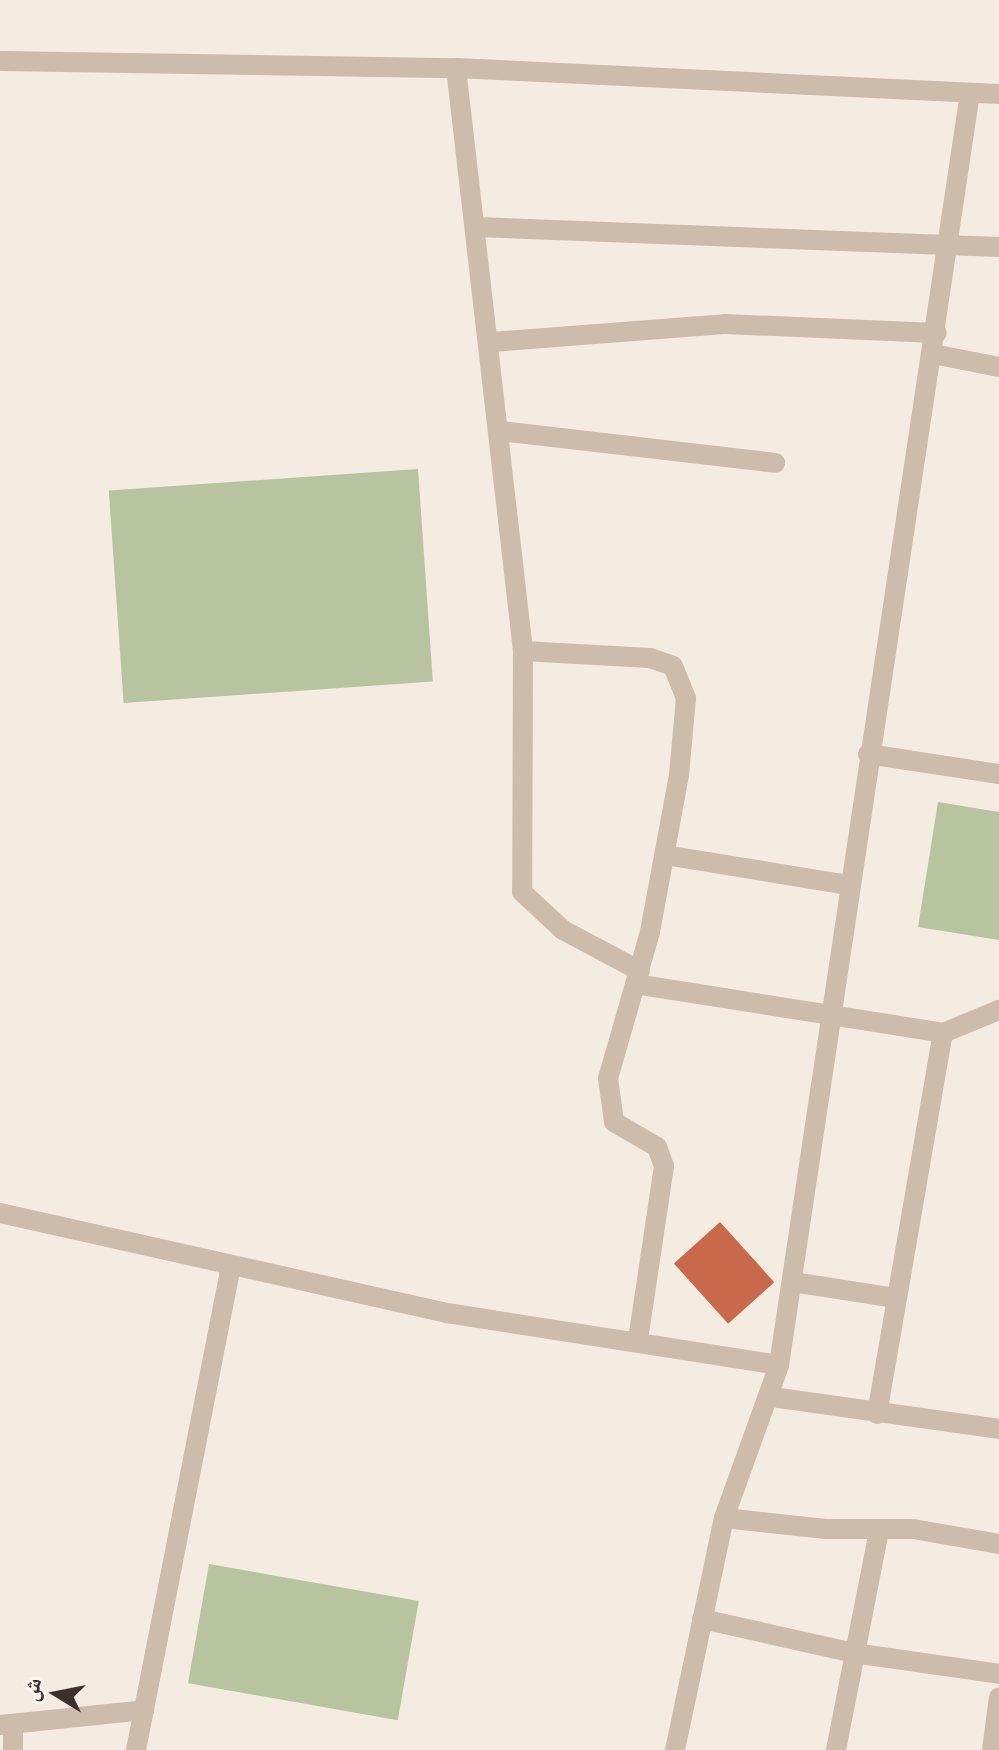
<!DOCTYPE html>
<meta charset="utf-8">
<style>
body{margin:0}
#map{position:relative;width:999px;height:1750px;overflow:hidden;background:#f4ebe1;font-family:Roboto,"Noto Naskh Arabic",sans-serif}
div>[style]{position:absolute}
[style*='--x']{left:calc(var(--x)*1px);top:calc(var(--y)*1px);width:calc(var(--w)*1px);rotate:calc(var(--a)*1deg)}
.green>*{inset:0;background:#b8c4a0;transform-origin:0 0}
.building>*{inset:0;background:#c8694b;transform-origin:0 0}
.street>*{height:20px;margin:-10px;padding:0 10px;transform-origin:10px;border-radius:10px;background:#cdbbac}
span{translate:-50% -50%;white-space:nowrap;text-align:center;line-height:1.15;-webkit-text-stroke:6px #fbf5ee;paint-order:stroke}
.north{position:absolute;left:16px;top:1654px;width:80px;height:80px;-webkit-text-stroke:6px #fbf5ee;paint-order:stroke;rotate:280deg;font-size:22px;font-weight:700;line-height:32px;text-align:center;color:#3b302b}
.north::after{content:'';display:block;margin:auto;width:28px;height:36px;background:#3b302b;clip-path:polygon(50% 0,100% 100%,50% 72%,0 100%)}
</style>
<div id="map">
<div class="green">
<i style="left:418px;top:469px;width:213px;height:310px;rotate:86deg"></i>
<i style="clip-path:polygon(938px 802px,999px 812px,999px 940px,918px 927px)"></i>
<i style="left:209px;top:1564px;width:213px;height:121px;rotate:10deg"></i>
</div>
<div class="building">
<i style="left:720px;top:1222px;width:81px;height:62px;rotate:48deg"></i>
</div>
<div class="street">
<i style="--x:0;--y:61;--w:456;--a:0.9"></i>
<i style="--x:456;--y:68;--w:544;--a:2.74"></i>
<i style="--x:456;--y:68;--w:587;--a:83.44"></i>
<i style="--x:523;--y:651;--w:241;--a:90.2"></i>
<i style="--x:522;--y:892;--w:56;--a:42.8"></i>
<i style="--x:563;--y:930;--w:87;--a:28"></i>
<i style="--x:477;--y:227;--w:522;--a:2.19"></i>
<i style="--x:492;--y:342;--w:233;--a:-4.4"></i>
<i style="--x:724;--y:324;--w:213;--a:2.4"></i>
<i style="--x:933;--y:354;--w:67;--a:11.1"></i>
<i style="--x:500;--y:431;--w:277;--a:6.6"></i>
<i style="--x:523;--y:651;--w:127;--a:3.2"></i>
<i style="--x:650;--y:658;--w:24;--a:19"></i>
<i style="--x:673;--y:666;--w:35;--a:68"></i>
<i style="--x:686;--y:698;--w:77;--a:95.2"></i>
<i style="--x:679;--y:775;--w:160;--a:100.5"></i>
<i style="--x:650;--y:932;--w:152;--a:106"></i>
<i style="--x:608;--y:1078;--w:44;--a:82.2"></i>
<i style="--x:614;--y:1122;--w:50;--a:30.2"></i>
<i style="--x:657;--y:1147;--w:20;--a:70"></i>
<i style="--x:664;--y:1166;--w:176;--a:98.5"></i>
<i style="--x:868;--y:754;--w:133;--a:8.7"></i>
<i style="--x:665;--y:855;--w:186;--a:9.3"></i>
<i style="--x:635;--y:984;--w:312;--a:9"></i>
<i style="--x:943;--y:1033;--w:61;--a:-22.3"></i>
<i style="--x:0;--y:1213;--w:458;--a:12.6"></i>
<i style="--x:447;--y:1313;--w:336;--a:8.9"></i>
<i style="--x:793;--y:1282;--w:103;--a:8.9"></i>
<i style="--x:772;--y:1397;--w:229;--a:8"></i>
<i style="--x:877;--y:1414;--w:387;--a:-80.2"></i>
<i style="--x:724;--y:1518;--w:102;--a:6.2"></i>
<i style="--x:825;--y:1529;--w:88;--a:0"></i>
<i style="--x:913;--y:1529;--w:87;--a:9.9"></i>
<i style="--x:702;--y:1619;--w:156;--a:12.6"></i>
<i style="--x:854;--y:1653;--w:147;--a:8.2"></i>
<i style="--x:0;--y:1725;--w:145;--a:-5.9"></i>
<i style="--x:13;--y:1750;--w:26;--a:-90"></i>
<i style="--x:136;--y:1750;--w:491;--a:-78.9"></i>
<i style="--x:675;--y:1750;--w:237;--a:-78.1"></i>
<i style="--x:724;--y:1518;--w:163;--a:-70.2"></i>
<i style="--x:779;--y:1365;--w:1286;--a:-81.46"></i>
<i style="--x:836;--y:1750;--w:223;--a:-78.9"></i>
<i style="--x:992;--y:1750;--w:53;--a:-82.5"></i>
</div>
<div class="north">ش</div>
</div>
